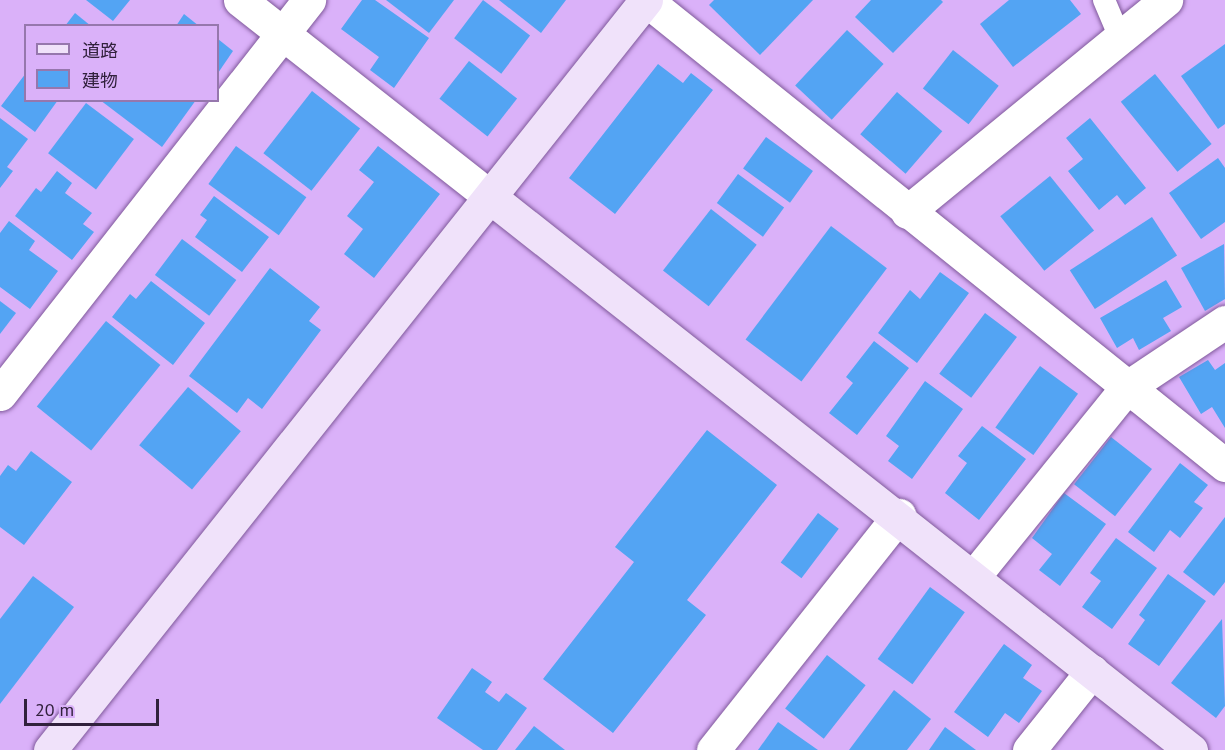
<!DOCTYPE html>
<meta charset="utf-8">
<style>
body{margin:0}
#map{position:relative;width:1225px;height:750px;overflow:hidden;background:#dab1f9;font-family:"PT Sans","Noto Sans JP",sans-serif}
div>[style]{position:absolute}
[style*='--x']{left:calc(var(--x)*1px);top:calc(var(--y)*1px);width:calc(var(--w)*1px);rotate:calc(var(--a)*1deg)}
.building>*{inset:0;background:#53a4f3;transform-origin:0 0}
.roads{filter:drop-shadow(0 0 2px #80599b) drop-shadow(0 0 2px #80599b)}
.lane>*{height:22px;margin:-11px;padding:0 11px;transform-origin:11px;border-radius:11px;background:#fff}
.street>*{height:33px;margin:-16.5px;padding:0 16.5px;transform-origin:16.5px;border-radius:16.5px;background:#fff}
.secondary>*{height:33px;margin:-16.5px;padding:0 16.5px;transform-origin:16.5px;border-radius:16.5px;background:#f0e2fa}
span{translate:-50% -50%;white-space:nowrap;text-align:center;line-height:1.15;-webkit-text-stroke:4.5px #dab1f9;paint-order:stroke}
.legend{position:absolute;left:24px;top:24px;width:195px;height:78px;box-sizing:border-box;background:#dab1f9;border:2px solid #9677ad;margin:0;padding:8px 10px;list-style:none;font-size:18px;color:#31213c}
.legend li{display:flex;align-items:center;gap:12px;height:30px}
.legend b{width:30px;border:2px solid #9677ad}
.scale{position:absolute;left:24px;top:699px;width:135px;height:27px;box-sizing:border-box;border:3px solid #31213c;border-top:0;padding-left:8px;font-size:18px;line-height:21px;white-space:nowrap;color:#31213c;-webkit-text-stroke:4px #dab1f9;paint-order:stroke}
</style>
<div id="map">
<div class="building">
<i style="clip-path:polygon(86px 0,130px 0,113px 21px)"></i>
<i style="clip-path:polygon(362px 0,375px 0,429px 38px,394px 88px,370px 70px,379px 57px,341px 29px)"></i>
<i style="clip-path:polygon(386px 0,454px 0,429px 33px)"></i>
<i style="left:483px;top:0;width:59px;height:48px;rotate:37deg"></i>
<i style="clip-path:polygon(499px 0,566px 0,541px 33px)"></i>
<i style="clip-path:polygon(714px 0,813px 0,760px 55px,709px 5px)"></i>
<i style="clip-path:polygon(871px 0,941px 0,943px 2px,893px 53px,855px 17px)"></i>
<i style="clip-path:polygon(1009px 0,1070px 0,1081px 14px,1013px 67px,980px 24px)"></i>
<i style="clip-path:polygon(75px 13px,91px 26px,65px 26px)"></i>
<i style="clip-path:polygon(184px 14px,199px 26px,176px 26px)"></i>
<i style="left:847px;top:30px;width:50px;height:76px;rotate:43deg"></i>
<i style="clip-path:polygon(218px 39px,233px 51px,218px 73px)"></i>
<i style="clip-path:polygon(1225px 44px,1225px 124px,1218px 129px,1181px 76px)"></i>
<i style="left:953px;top:50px;width:58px;height:49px;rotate:38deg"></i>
<i style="left:469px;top:61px;width:61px;height:48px;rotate:38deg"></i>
<i style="clip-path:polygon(658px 64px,683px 83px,691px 73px,713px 90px,615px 214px,569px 178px)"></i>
<i style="clip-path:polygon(26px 73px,26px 100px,58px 100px,35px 132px,1px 106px)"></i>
<i style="left:1155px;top:74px;width:90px;height:44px;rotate:51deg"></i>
<i style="left:312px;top:91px;width:61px;height:79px;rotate:38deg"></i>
<i style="left:897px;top:92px;width:60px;height:56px;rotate:41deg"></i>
<i style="clip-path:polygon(100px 100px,196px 100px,162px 147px)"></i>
<i style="left:86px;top:103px;width:60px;height:63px;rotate:37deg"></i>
<i style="clip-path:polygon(0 118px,28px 139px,7px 167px,13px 171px,0 188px)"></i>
<i style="clip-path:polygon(1090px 118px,1146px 188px,1125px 205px,1117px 195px,1099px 210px,1068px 171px,1083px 159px,1066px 138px)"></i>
<i style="left:766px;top:137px;width:58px;height:39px;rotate:36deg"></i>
<i style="left:236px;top:146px;width:87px;height:47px;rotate:36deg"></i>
<i style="clip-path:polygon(378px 146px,440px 194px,374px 278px,344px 254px,363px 229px,347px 216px,374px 182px,359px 170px)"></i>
<i style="clip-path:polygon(1218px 158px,1225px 168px,1225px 222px,1201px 239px,1169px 193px)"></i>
<i style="clip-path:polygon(57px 171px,72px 183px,65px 193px,92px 213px,83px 224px,94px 232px,72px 260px,15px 216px,36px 188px,41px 192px)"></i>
<i style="left:738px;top:174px;width:57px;height:36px;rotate:36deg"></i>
<i style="left:1050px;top:176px;width:70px;height:64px;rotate:51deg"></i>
<i style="clip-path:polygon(214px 196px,269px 237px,242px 272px,195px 237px,207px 220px,200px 215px)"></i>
<i style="left:711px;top:209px;width:58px;height:78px;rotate:38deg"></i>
<i style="left:1152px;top:217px;width:46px;height:98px;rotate:57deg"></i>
<i style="clip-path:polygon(9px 221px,35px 241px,29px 250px,58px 271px,30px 309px,0 287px,0 233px)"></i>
<i style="left:831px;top:226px;width:70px;height:142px;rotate:37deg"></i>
<i style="left:182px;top:239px;width:68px;height:45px;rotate:37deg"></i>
<i style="clip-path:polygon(1224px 244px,1225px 299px,1205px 311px,1181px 268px)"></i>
<i style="clip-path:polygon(270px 268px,320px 307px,309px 321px,321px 330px,262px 409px,248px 398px,237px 413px,189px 376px)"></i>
<i style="clip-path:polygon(940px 272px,969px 293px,917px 363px,878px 333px,910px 290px,920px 299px)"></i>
<i style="clip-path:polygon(1166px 280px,1182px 307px,1163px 318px,1171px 331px,1139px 350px,1133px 338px,1117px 348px,1100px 318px)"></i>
<i style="clip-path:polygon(151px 281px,205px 323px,173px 365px,112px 317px,130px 294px,136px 299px)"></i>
<i style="clip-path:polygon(0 301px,16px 313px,0 334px)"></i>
<i style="left:985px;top:313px;width:40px;height:76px;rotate:37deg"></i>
<i style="left:106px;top:321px;width:70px;height:110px;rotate:39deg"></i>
<i style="clip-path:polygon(874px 341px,909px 368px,857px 435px,829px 413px,853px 383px,846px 377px)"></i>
<i style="clip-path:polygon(1208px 360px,1215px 370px,1225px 363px,1225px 428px,1212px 407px,1201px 414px,1179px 377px)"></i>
<i style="left:1040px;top:366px;width:47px;height:76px;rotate:36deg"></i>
<i style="clip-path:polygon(925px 381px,963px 409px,912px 479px,888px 461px,899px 446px,886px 436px)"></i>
<i style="left:188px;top:387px;width:69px;height:76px;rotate:40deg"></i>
<i style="clip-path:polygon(982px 426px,1026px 459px,979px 520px,945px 493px,967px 463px,958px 456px)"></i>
<i style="clip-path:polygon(707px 430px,777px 485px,687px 600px,706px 615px,613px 733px,543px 679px,634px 562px,615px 547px)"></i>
<i style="left:1111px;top:437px;width:52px;height:60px;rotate:38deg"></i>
<i style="clip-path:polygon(31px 451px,72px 482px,24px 545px,0 527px,0 476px,8px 465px,16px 471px)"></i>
<i style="clip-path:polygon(1180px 463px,1208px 485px,1194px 502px,1203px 508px,1180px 538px,1170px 530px,1154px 552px,1128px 532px)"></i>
<i style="clip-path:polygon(1064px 493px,1106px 524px,1060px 586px,1039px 570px,1052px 554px,1032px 538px)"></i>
<i style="left:818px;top:513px;width:26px;height:62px;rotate:37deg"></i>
<i style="clip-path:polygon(1225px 517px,1225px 582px,1214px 596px,1183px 572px)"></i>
<i style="clip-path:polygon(1116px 538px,1157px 568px,1112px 629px,1082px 607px,1101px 581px,1090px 573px)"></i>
<i style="clip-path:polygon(1168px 574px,1206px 601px,1159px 666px,1128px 644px,1145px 620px,1139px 615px)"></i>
<i style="clip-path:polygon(33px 576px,74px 607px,0 704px,0 619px)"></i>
<i style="left:930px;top:587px;width:43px;height:89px;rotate:36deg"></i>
<i style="clip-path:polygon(1222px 619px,1225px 706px,1216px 718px,1171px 683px)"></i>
<i style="clip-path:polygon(1004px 644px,1032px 665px,1023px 678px,1042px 691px,1019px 723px,1005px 713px,988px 737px,954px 712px)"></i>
<i style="left:827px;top:655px;width:49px;height:68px;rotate:38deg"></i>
<i style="clip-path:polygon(472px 668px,492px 682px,485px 692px,499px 702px,506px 693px,527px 708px,497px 750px,483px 750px,437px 718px)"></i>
<i style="clip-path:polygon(894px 690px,931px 719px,907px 750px,849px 750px)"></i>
<i style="clip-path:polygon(778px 722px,818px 750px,758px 750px)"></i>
<i style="clip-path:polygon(534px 726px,565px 750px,515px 750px)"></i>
<i style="clip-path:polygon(945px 727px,976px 750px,929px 750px)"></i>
</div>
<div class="roads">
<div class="lane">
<i style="--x:1104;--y:0;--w:38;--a:67"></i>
</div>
<div class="street">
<i style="--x:240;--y:0;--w:318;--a:38.2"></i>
<i style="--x:646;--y:0;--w:743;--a:38.77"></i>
<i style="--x:907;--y:212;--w:335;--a:-39.3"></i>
<i style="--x:0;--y:394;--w:501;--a:-51.89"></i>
<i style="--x:974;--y:576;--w:242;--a:-51"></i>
<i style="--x:1126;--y:388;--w:119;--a:-33.7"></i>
<i style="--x:713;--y:750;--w:300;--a:-51.6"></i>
<i style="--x:1029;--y:750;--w:101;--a:-51.4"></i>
</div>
<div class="secondary">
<i style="--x:490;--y:197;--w:893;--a:38.27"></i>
<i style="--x:50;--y:750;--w:958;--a:-51.53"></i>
</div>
</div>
<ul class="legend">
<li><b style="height:8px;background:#f0e2fa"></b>道路</li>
<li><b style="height:16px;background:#53a4f3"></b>建物</li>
</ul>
<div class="scale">20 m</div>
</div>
